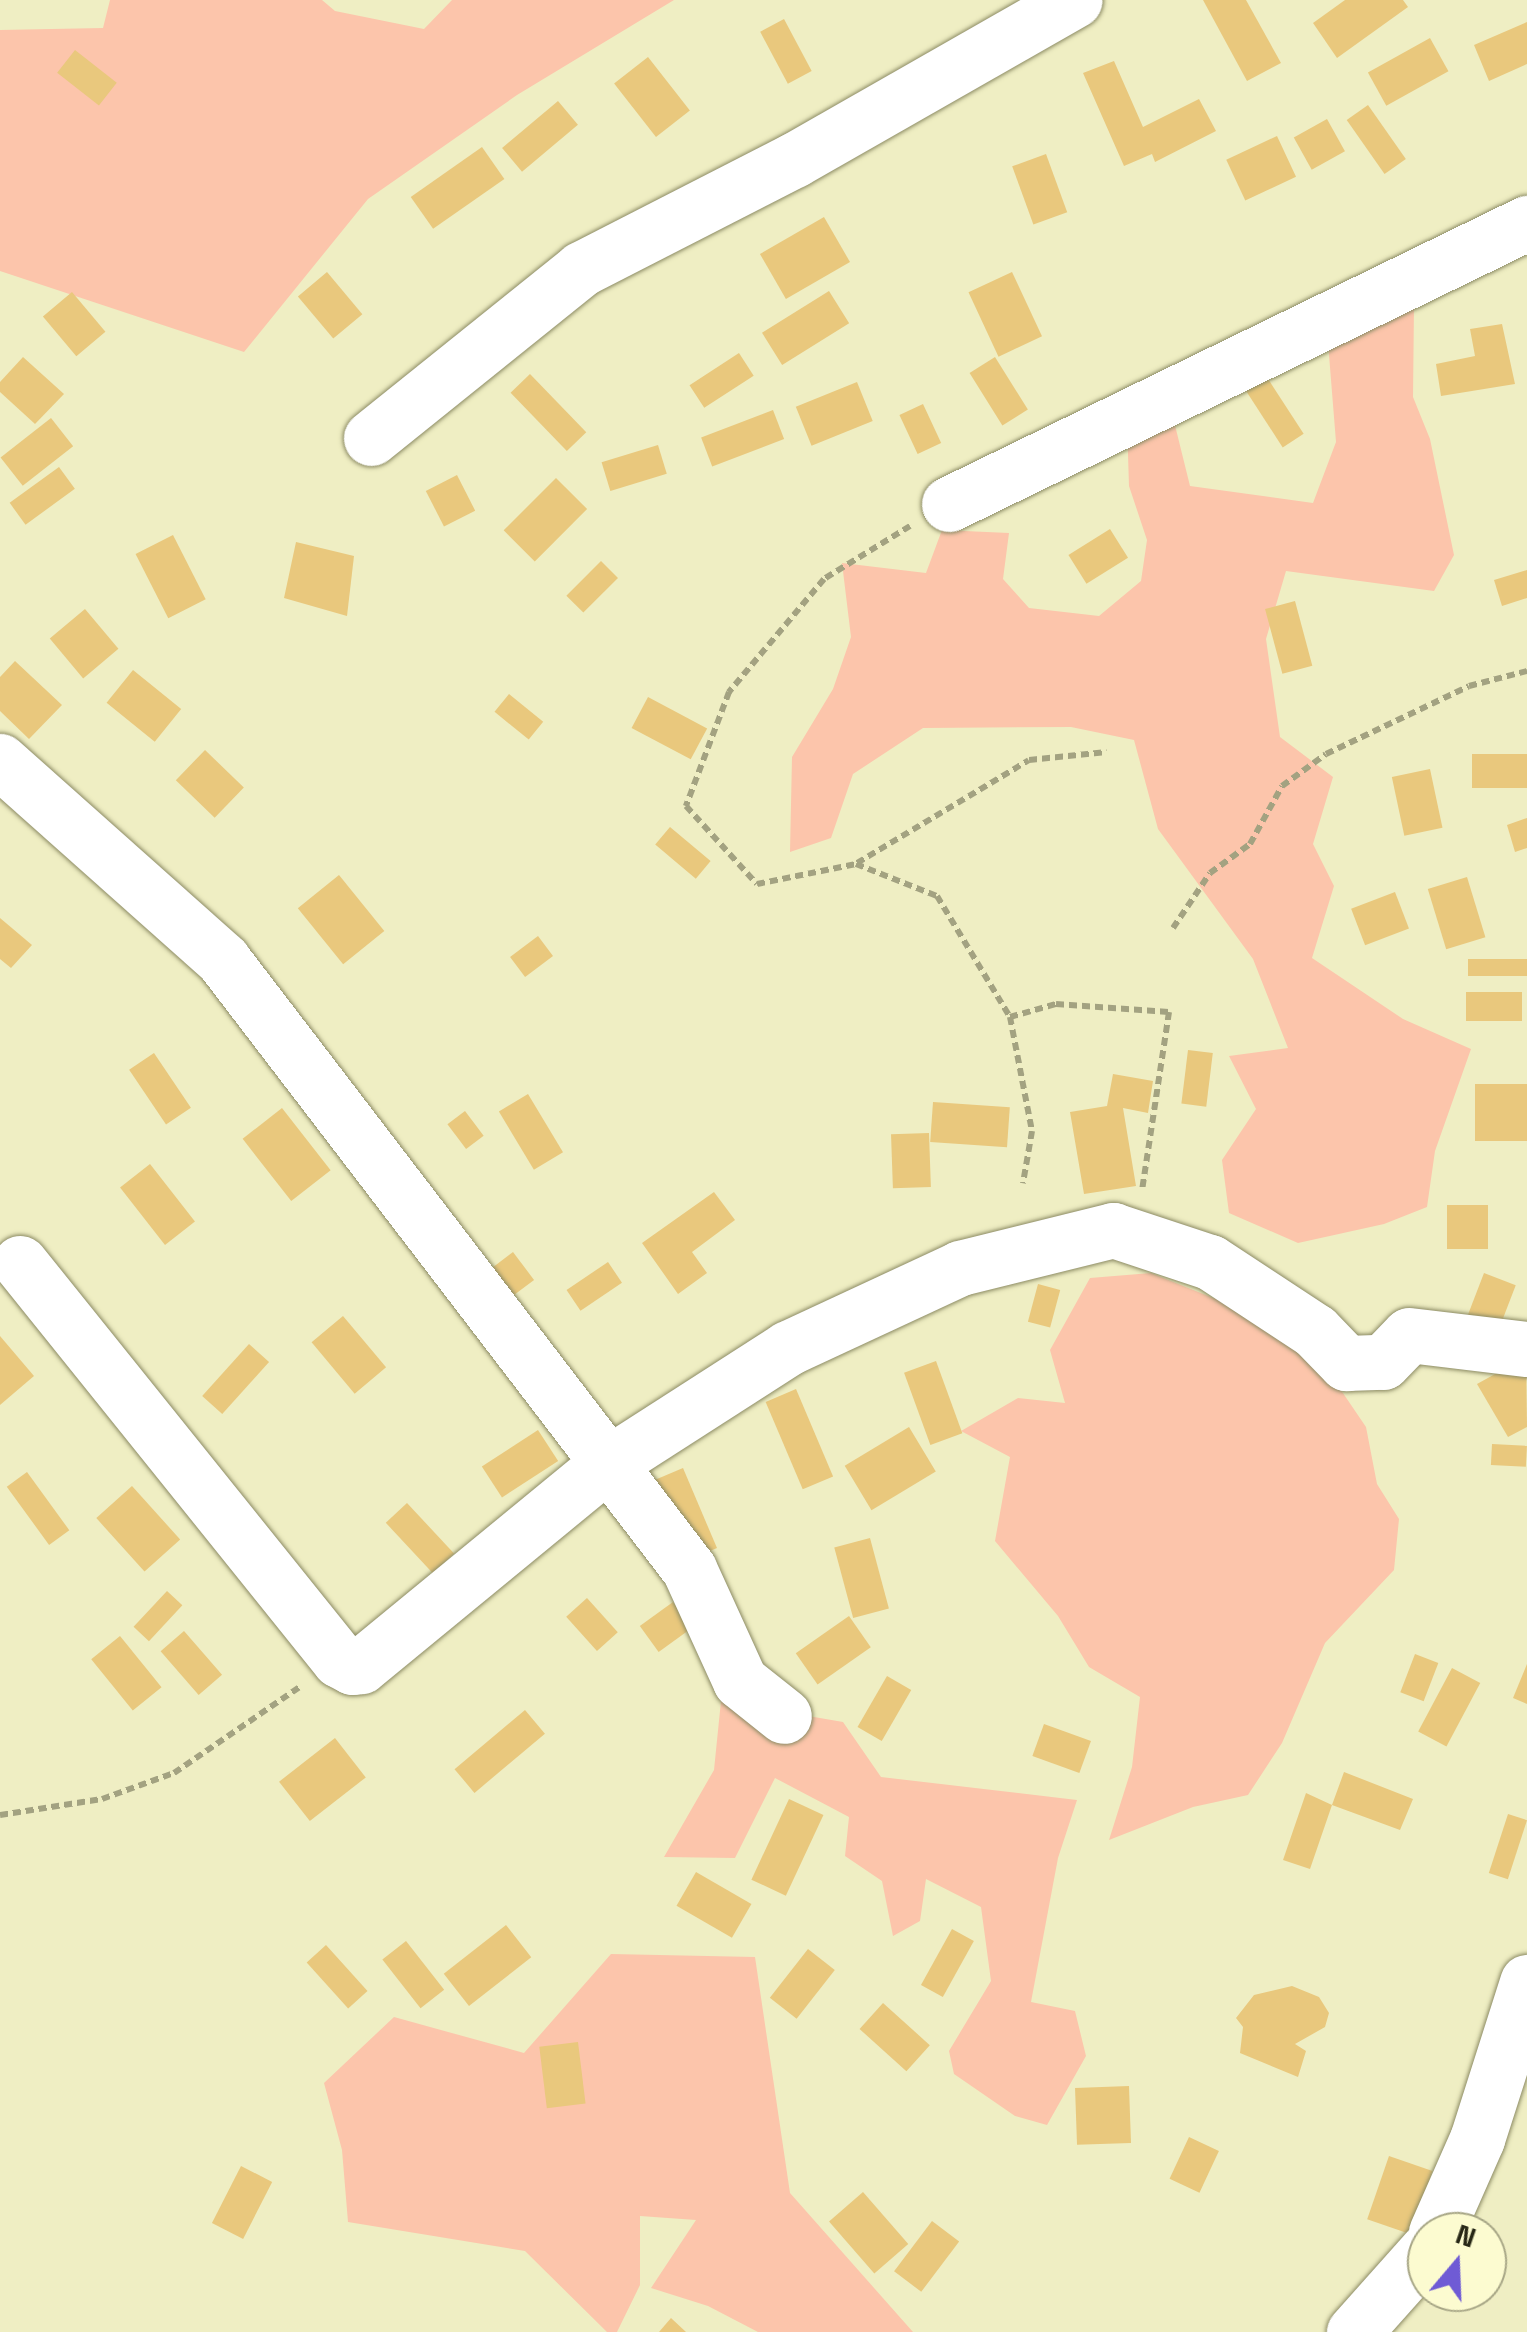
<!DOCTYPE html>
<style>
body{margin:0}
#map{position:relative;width:1527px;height:2332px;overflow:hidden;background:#efeec3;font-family:"Space Grotesk",sans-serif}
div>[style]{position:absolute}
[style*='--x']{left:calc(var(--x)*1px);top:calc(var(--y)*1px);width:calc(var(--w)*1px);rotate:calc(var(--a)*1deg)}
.green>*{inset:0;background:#fcc5ab}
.building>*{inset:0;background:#e9c87d;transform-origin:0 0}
.path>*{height:6px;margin-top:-3px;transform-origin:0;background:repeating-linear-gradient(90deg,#a3a281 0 8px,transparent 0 13px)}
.roads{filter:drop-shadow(0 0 2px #8c8b64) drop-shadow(0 0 2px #8c8b64)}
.minor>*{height:55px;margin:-27.5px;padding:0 27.5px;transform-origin:27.5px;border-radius:27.5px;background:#fff}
span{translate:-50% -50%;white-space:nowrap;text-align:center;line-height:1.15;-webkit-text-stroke:8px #fcfbd0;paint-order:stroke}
.north{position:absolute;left:1407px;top:2212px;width:100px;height:100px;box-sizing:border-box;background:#fcfbd0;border:2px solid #a7a686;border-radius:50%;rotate:19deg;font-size:28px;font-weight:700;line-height:40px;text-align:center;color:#272716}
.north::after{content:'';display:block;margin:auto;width:35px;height:45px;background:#6f5bd5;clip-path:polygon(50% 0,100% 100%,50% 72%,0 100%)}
</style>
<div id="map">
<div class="green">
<i style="clip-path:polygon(110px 0,322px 0,335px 11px,424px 29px,452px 0,674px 0,517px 95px,368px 199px,244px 352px,0 271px,0 30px,103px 28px)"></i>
<i style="clip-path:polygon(1414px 305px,1413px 397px,1430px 439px,1454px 555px,1434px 591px,1286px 571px,1266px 639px,1280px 737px,1333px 777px,1313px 844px,1334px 886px,1312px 958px,1403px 1019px,1471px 1049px,1435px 1151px,1427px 1207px,1384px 1224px,1298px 1243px,1229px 1213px,1222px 1160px,1256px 1109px,1229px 1056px,1288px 1048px,1253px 959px,1158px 829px,1134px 740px,1071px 727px,923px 728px,853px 774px,831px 838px,790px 852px,792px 757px,833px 689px,851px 637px,842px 563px,926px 573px,942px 530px,1009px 533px,1003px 579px,1029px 608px,1099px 616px,1141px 581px,1147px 540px,1129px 486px,1127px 423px,1170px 405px,1190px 486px,1313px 503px,1336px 442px,1327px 330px)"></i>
<i style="clip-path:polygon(1151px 1273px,1243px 1310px,1328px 1371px,1366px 1427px,1377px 1484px,1399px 1519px,1394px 1570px,1325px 1643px,1282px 1743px,1248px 1795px,1193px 1807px,1109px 1840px,1132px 1767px,1140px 1697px,1089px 1667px,1058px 1616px,995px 1541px,1010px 1457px,961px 1431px,1018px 1398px,1065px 1403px,1050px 1350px,1090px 1278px)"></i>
<i style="clip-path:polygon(721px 1701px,843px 1722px,881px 1777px,1077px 1800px,1058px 1858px,1031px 2002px,1075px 2011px,1086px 2056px,1047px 2125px,1015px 2116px,954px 2074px,949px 2051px,991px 1981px,981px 1907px,926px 1879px,920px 1921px,893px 1936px,882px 1881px,845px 1856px,849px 1817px,775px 1778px,735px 1858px,664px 1857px,714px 1770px)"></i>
<i style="clip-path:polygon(611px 1954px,755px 1957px,790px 2193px,913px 2332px,758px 2332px,708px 2306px,651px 2288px,696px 2220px,640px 2216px,640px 2285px,617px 2332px,607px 2332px,525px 2251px,348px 2222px,342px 2150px,324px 2083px,394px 2017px,524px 2053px)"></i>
</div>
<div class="building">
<i style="clip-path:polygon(1203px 0,1246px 0,1281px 63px,1247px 81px)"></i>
<i style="clip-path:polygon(1345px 0,1403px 0,1408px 7px,1337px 58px,1313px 23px)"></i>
<i style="left:784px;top:19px;width:59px;height:27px;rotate:62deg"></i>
<i style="clip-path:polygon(1527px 22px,1527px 64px,1489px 81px,1474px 45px)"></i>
<i style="left:1430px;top:38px;width:38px;height:71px;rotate:61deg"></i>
<i style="left:75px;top:50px;width:53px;height:29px;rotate:38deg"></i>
<i style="left:648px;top:57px;width:68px;height:43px;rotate:52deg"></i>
<i style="clip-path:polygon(1114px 61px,1143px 127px,1199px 99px,1216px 131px,1155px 162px,1152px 154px,1124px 166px,1083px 73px)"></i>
<i style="left:558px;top:101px;width:31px;height:73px;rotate:50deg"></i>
<i style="left:1368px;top:105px;width:66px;height:26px;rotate:55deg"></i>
<i style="left:1327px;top:119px;width:37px;height:38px;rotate:61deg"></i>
<i style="left:1277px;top:136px;width:45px;height:56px;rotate:65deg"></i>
<i style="left:482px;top:147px;width:39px;height:87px;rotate:55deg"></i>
<i style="left:1046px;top:154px;width:62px;height:36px;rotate:70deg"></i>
<i style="left:824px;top:217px;width:52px;height:74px;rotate:60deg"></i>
<i style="left:327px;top:272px;width:55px;height:38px;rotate:50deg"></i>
<i style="left:1012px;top:272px;width:71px;height:48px;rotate:65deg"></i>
<i style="left:829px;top:291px;width:38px;height:79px;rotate:58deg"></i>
<i style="left:72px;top:292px;width:52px;height:38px;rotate:50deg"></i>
<i style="clip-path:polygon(1502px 324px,1515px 384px,1441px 396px,1436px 364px,1475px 356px,1470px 329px)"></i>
<i style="left:739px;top:353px;width:27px;height:59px;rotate:57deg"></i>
<i style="clip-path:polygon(23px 357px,64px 394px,35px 424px,0 392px,0 382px)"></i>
<i style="left:995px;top:357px;width:62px;height:30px;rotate:58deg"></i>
<i style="left:1259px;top:365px;width:82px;height:25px;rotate:57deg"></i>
<i style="left:530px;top:374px;width:81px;height:27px;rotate:46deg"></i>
<i style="left:857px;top:382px;width:42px;height:66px;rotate:68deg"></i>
<i style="left:923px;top:404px;width:43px;height:26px;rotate:65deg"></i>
<i style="left:773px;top:410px;width:31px;height:77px;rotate:69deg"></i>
<i style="left:51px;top:418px;width:36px;height:64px;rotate:52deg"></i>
<i style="left:658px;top:445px;width:30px;height:59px;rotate:73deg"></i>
<i style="left:59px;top:467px;width:27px;height:61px;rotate:54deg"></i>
<i style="left:457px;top:475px;width:40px;height:35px;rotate:63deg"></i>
<i style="left:556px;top:478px;width:44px;height:74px;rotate:45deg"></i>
<i style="left:1110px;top:529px;width:34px;height:49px;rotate:58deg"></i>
<i style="left:173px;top:535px;width:72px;height:42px;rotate:63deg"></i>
<i style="clip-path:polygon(296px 542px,354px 556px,347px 616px,284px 598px)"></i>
<i style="left:601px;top:561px;width:24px;height:49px;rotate:45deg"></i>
<i style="clip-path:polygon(1527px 570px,1527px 598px,1502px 606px,1494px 580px)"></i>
<i style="left:1295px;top:601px;width:67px;height:31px;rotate:75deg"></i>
<i style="left:85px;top:609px;width:52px;height:46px;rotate:50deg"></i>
<i style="clip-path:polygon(15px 661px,62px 705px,29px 739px,0 711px,0 677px)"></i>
<i style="left:133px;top:670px;width:62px;height:42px;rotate:39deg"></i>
<i style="left:509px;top:694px;width:44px;height:23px;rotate:39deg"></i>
<i style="left:648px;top:697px;width:67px;height:35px;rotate:28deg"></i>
<i style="left:205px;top:750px;width:54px;height:42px;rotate:44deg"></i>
<i style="left:1527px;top:754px;width:34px;height:55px;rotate:90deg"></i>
<i style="left:1430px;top:769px;width:60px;height:39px;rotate:78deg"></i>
<i style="clip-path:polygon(1527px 818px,1527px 848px,1515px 852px,1507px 825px)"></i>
<i style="left:670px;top:827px;width:53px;height:23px;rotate:40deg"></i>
<i style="left:339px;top:875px;width:72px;height:53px;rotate:51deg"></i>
<i style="left:1467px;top:877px;width:63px;height:41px;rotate:73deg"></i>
<i style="left:1395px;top:892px;width:39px;height:47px;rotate:69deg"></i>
<i style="clip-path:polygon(0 918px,32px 945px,11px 968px,0 959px)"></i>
<i style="left:538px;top:936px;width:25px;height:35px;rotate:53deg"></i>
<i style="left:1527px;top:959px;width:17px;height:59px;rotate:90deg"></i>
<i style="left:1522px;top:992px;width:29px;height:56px;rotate:90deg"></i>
<i style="left:1188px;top:1050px;width:25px;height:54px;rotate:7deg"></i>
<i style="left:154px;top:1053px;width:66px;height:30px;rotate:56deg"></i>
<i style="clip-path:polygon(1113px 1074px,1153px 1081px,1148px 1113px,1123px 1108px,1136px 1186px,1084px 1194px,1070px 1112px,1107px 1106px)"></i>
<i style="left:1527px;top:1084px;width:57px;height:52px;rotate:90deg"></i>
<i style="left:528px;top:1094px;width:68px;height:34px;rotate:59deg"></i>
<i style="left:933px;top:1102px;width:77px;height:40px;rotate:4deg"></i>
<i style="left:282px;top:1108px;width:79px;height:50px;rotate:52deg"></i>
<i style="left:465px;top:1111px;width:31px;height:22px;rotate:53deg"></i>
<i style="left:929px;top:1133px;width:54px;height:38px;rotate:88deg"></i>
<i style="left:150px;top:1164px;width:73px;height:38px;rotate:52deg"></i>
<i style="clip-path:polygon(714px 1192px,735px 1220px,692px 1252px,707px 1273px,678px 1294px,642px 1243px)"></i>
<i style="left:1447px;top:1205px;width:41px;height:44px"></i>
<i style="left:513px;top:1252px;width:35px;height:26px;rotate:53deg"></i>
<i style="left:608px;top:1262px;width:25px;height:50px;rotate:56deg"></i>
<i style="left:1484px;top:1273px;width:34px;height:55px;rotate:21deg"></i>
<i style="left:1038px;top:1284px;width:23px;height:39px;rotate:15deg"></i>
<i style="left:343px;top:1316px;width:67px;height:41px;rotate:50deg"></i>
<i style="clip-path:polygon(0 1336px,34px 1376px,0 1405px)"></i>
<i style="left:249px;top:1344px;width:27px;height:70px;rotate:42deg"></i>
<i style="clip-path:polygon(1526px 1357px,1527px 1427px,1508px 1437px,1477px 1384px)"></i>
<i style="left:936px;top:1361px;width:77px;height:34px;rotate:70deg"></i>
<i style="left:796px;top:1389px;width:95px;height:33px;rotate:67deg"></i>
<i style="left:909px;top:1427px;width:52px;height:75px;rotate:59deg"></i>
<i style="left:538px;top:1430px;width:37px;height:67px;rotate:57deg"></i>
<i style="left:1492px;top:1444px;width:35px;height:21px;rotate:3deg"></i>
<i style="left:683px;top:1468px;width:87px;height:34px;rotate:67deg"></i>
<i style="left:27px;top:1472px;width:72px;height:25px;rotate:54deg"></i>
<i style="left:132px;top:1486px;width:72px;height:48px;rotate:48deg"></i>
<i style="left:407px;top:1503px;width:69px;height:29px;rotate:47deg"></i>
<i style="left:870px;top:1538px;width:73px;height:37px;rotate:75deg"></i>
<i style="left:167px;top:1591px;width:21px;height:49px;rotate:43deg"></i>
<i style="left:587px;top:1598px;width:46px;height:28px;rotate:48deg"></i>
<i style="left:673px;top:1602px;width:32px;height:41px;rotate:54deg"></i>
<i style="left:849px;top:1616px;width:38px;height:65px;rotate:55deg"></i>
<i style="left:184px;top:1631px;width:58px;height:31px;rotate:49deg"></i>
<i style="left:120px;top:1636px;width:66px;height:37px;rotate:51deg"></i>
<i style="left:1415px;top:1654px;width:25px;height:41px;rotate:21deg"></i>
<i style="clip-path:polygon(1527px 1664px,1527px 1704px,1513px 1698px)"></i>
<i style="left:1452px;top:1668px;width:32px;height:72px;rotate:28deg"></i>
<i style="left:887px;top:1676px;width:28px;height:59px;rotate:30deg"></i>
<i style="left:525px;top:1710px;width:31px;height:92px;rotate:50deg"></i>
<i style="left:1044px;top:1724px;width:50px;height:34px;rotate:20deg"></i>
<i style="left:335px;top:1738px;width:50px;height:71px;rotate:52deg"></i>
<i style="clip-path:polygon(1344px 1772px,1413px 1799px,1400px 1830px,1332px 1805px,1310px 1869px,1283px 1860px,1306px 1793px,1332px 1805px)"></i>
<i style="left:789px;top:1799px;width:38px;height:89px;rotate:25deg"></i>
<i style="left:1508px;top:1814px;width:20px;height:62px;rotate:18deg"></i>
<i style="left:696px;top:1872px;width:64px;height:39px;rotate:30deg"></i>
<i style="left:506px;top:1925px;width:41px;height:79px;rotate:52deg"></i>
<i style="left:952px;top:1929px;width:25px;height:64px;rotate:29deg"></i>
<i style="left:406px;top:1941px;width:62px;height:30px;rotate:52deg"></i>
<i style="left:326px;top:1945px;width:62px;height:26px;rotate:48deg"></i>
<i style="left:808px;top:1949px;width:34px;height:62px;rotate:38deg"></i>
<i style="clip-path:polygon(1292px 1986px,1319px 1997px,1329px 2013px,1325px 2027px,1295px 2044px,1306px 2051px,1298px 2077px,1240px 2053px,1243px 2027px,1236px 2018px,1254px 1995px)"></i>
<i style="left:883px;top:2003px;width:63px;height:35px;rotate:42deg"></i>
<i style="left:578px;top:2042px;width:62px;height:39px;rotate:83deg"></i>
<i style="left:1129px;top:2086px;width:57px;height:54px;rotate:88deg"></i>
<i style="left:1189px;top:2137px;width:33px;height:46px;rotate:25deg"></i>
<i style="left:1389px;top:2156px;width:46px;height:67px;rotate:19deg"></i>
<i style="left:241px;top:2166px;width:35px;height:64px;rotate:27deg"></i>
<i style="left:863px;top:2192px;width:69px;height:45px;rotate:49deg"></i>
<i style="left:932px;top:2221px;width:34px;height:63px;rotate:37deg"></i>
<i style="clip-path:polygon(671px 2318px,686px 2332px,659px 2332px)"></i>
</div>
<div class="path">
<i style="--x:910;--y:526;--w:101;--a:148.4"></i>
<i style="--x:824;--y:579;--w:148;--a:130.1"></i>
<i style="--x:729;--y:692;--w:122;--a:110.7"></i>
<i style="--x:686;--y:806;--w:105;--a:47.7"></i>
<i style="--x:757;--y:884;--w:101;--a:-11.4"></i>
<i style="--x:856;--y:864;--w:87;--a:21.6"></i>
<i style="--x:937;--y:896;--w:141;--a:58.9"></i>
<i style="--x:1010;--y:1017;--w:116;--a:79.1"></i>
<i style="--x:1032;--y:1131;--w:53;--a:99.8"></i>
<i style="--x:857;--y:863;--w:200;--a:-30.9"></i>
<i style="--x:1029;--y:760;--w:78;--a:-5.9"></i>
<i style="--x:1173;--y:928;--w:66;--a:-56.1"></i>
<i style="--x:1210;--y:873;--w:49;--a:-35.9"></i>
<i style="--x:1250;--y:844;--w:66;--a:-61.1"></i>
<i style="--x:1282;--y:786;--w:54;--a:-36"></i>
<i style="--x:1326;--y:754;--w:158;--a:-25.4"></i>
<i style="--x:1469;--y:686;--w:60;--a:-14.5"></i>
<i style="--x:1010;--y:1017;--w:48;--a:-15.8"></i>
<i style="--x:1056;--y:1004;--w:113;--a:4"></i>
<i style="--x:1169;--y:1012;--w:181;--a:98.6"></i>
<i style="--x:0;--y:1815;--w:103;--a:-8.9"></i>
<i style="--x:102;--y:1799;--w:77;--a:-19.9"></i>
<i style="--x:174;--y:1773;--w:154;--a:-34.4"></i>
</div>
<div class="roads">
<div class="minor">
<i style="--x:371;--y:438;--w:270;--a:-38.8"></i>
<i style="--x:581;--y:269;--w:239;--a:-27.1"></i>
<i style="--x:794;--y:160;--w:323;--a:-29.7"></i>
<i style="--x:949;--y:504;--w:643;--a:-25.93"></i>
<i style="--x:0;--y:761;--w:299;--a:41.7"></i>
<i style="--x:223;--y:960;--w:767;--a:52.58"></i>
<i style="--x:689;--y:1569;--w:123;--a:65.5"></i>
<i style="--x:740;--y:1681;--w:56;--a:38.5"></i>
<i style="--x:20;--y:1263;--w:509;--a:51.22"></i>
<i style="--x:339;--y:1660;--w:15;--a:28"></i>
<i style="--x:352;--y:1667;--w:9;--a:-6"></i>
<i style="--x:361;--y:1666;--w:317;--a:-39.4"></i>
<i style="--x:606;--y:1465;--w:216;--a:-32.7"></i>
<i style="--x:788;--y:1348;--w:190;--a:-24.9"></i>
<i style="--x:960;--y:1268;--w:158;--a:-13.9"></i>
<i style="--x:1113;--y:1230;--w:102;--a:18.3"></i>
<i style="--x:1210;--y:1262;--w:126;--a:33.3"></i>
<i style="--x:1315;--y:1331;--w:45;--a:45.9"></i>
<i style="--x:1346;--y:1363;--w:37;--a:-2"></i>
<i style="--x:1383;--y:1362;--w:37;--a:-46"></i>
<i style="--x:1409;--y:1335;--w:119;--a:6.8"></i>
<i style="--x:1436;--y:2232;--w:102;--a:-66.2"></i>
<i style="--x:1477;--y:2139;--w:165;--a:-72.3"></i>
<i style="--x:1354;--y:2332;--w:110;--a:-48.3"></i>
</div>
</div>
<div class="north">N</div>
</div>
